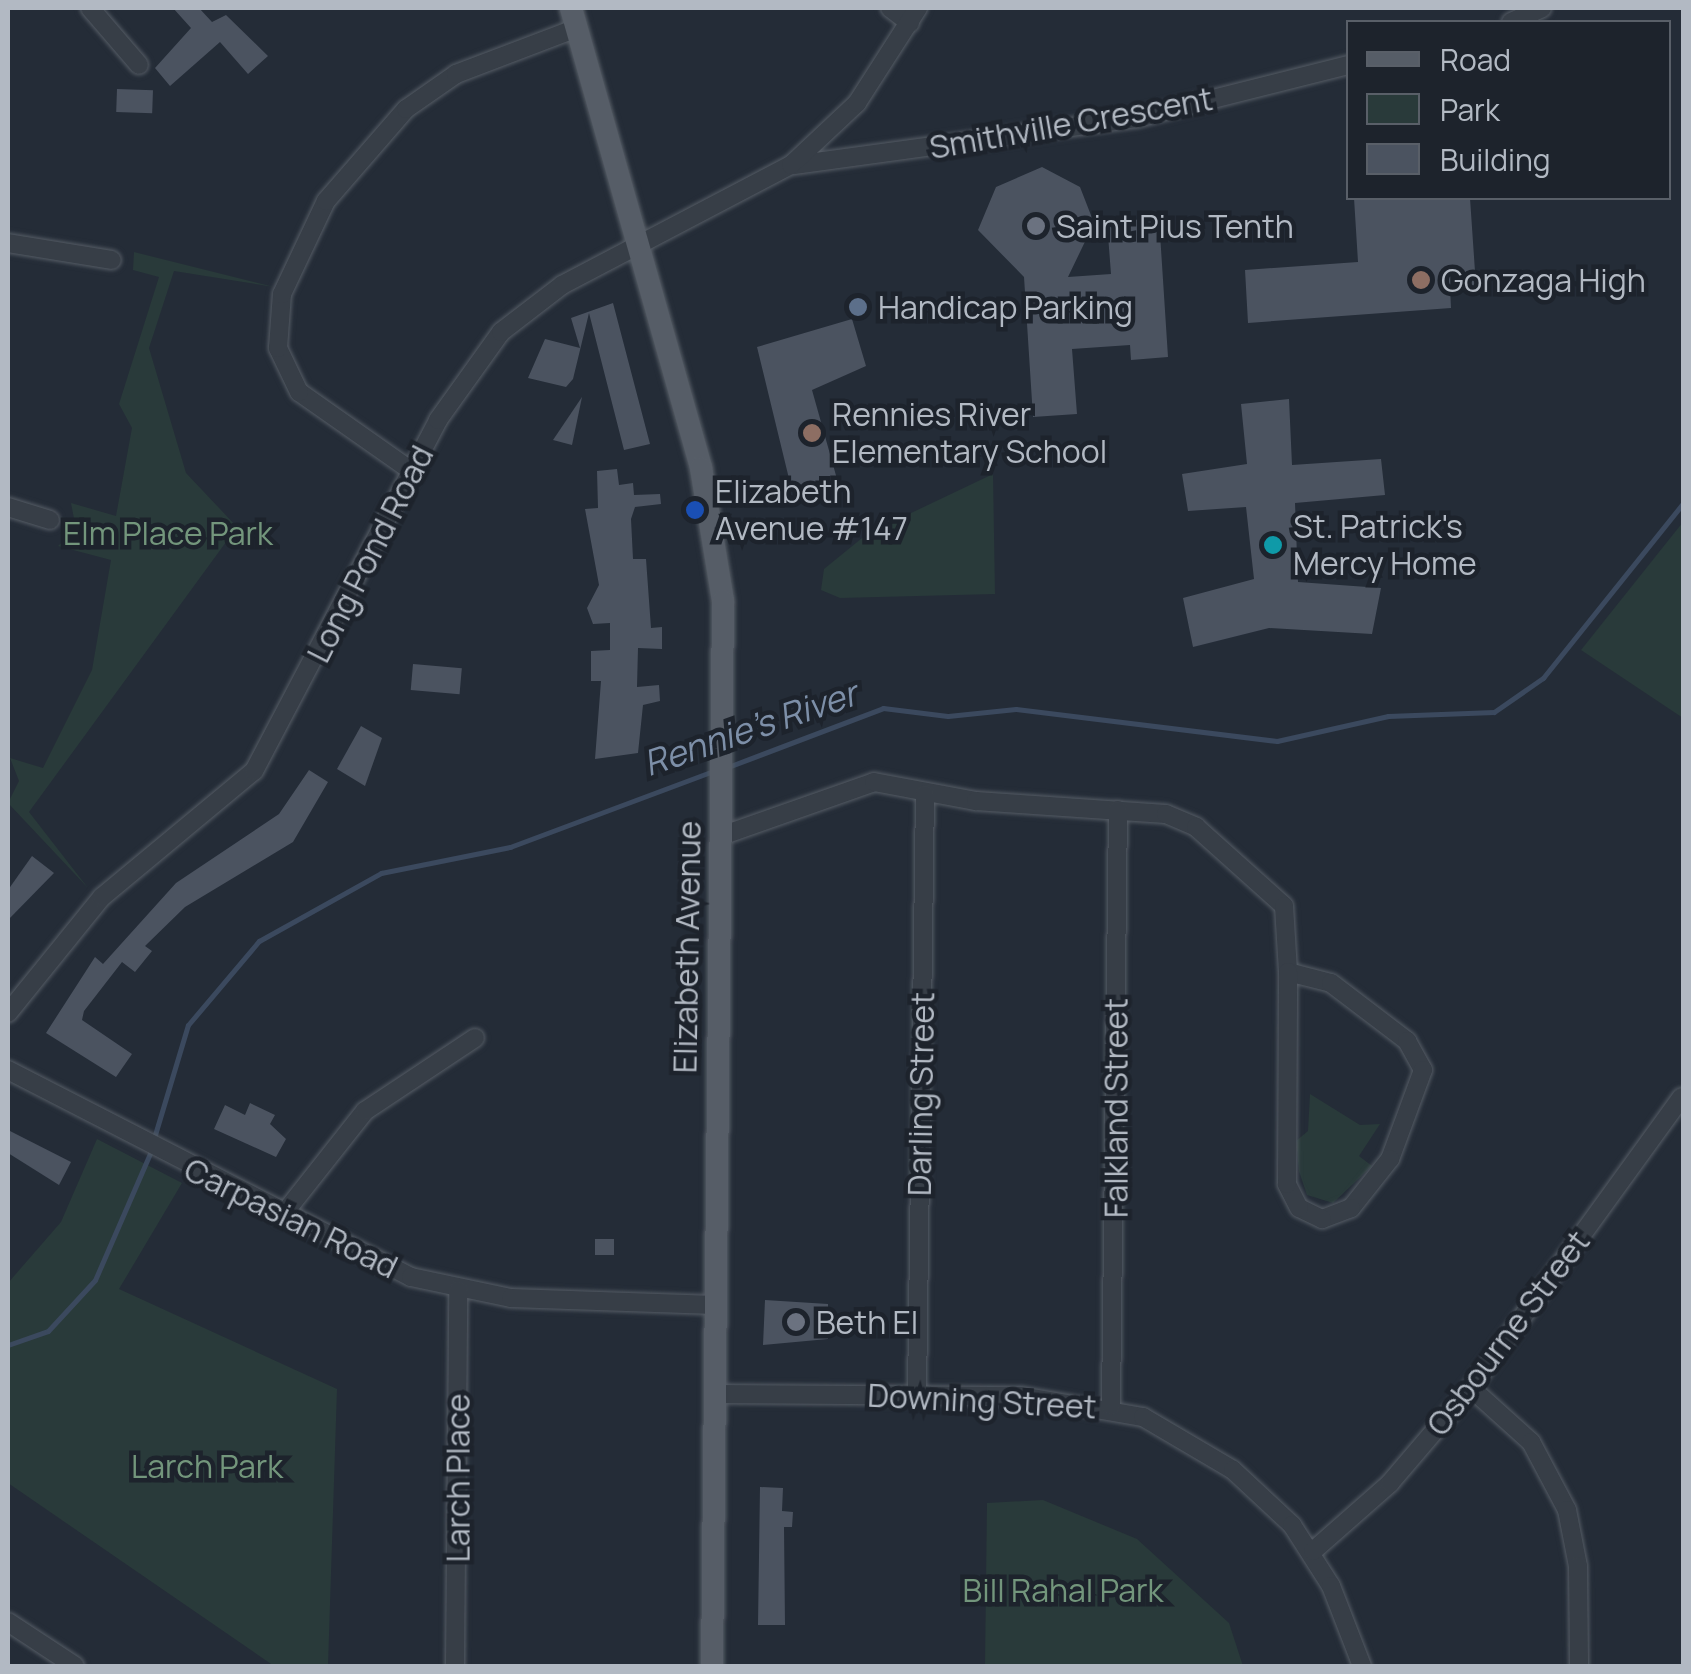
<!DOCTYPE html>
<style>
body{margin:0}
#map{position:relative;width:1691px;height:1674px;overflow:hidden;background:#242c37;font-family:Manrope,sans-serif}
div>[style]{position:absolute}
[style*='--x']{left:calc(var(--x)*1px);top:calc(var(--y)*1px);width:calc(var(--w)*1px);rotate:calc(var(--a)*1deg)}
.green>*{inset:0;background:#293a3a}
.stream>*{height:5px;margin:-2.5px;padding:0 2.5px;transform-origin:2.5px;border-radius:2.5px;background:#3b495e}
.building>*{inset:0;background:#4b5360;transform-origin:0 0}
.roads{filter:drop-shadow(0 0 2px #555c65) drop-shadow(0 0 2px #555c65)}
.minor>*{height:18px;margin:-9px;padding:0 9px;transform-origin:9px;border-radius:9px;background:#373e47}
.major>*{height:22px;margin:-11px;padding:0 11px;transform-origin:11px;border-radius:11px;background:#565d67}
.dots>*{width:28px;height:28px;translate:-50% -50%;box-sizing:border-box;border:5px solid #1d232c;border-radius:50%}
span{translate:-50% -50%;white-space:nowrap;text-align:center;line-height:1.15;-webkit-text-stroke:9px #1d232c;paint-order:stroke}
.street-label{font-size:32px;color:#b2b9c3}
.poi-label{font-size:32px;color:#b2b9c3}
.left{translate:0 -50%;text-align:left}
.park-label{font-size:32px;color:#73967c}
.water-label{font-size:35px;color:#7d8fa8;font-style:italic}
.frame{position:absolute;inset:0;border:10px solid #b2b9c3;pointer-events:none}
.legend{position:absolute;left:1346px;top:20px;width:325px;height:180px;box-sizing:border-box;background:#1d232c;border:2px solid #595f68;margin:0;padding:12px 18px;list-style:none;font-size:30px;color:#b2b9c3}
.legend li{display:flex;align-items:center;gap:20px;height:50px}
.legend b{width:50px;border:2px solid #595f68}
</style>
<div id="map">
<div class="green">
<i style="clip-path:polygon(134px 252px,274px 287px,174px 271px,149px 348px,186px 473px,237px 527px,29px 812px,88px 888px,8px 803px,19px 781px,10px 758px,43px 768px,92px 670px,111px 560px,58px 546px,76px 529px,71px 503px,116px 516px,132px 428px,119px 404px,159px 277px,133px 270px)"></i>
<i style="clip-path:polygon(993px 474px,995px 594px,840px 598px,821px 590px,824px 569px,867px 534px)"></i>
<i style="clip-path:polygon(1683px 522px,1683px 718px,1581px 650px)"></i>
<i style="clip-path:polygon(1310px 1094px,1360px 1125px,1380px 1124px,1359px 1156px,1372px 1166px,1333px 1203px,1307px 1195px,1299px 1171px,1296px 1141px,1308px 1131px)"></i>
<i style="clip-path:polygon(97px 1139px,182px 1183px,119px 1289px,337px 1389px,328px 1666px,274px 1666px,8px 1483px,8px 1283px,61px 1222px)"></i>
<i style="clip-path:polygon(1043px 1500px,1137px 1539px,1229px 1623px,1243px 1666px,985px 1666px,987px 1503px)"></i>
</div>
<div class="stream">
<i style="--x:728;--y:767;--w:166;--a:-20.8"></i>
<i style="--x:883;--y:708;--w:65;--a:7"></i>
<i style="--x:948;--y:716;--w:68;--a:-5.9"></i>
<i style="--x:1016;--y:709;--w:263;--a:7"></i>
<i style="--x:1277;--y:741;--w:114;--a:-12.7"></i>
<i style="--x:1388;--y:716;--w:106;--a:-2.2"></i>
<i style="--x:1494;--y:712;--w:60;--a:-34.8"></i>
<i style="--x:1543;--y:678;--w:226;--a:-51.3"></i>
<i style="--x:154;--y:1138;--w:118;--a:-73.3"></i>
<i style="--x:188;--y:1025;--w:110;--a:-49.8"></i>
<i style="--x:259;--y:941;--w:140;--a:-29.1"></i>
<i style="--x:381;--y:873;--w:132;--a:-11.4"></i>
<i style="--x:510;--y:847;--w:217;--a:-20.5"></i>
<i style="--x:8;--y:1345;--w:42;--a:-19.3"></i>
<i style="--x:48;--y:1331;--w:69;--a:-47.3"></i>
<i style="--x:95;--y:1280;--w:143;--a:-66.5"></i>
</div>
<div class="building">
<i style="clip-path:polygon(173px 8px,199px 8px,212px 22px,226px 15px,268px 56px,248px 74px,220px 42px,170px 86px,155px 68px,191px 28px)"></i>
<i style="left:117px;top:89px;width:36px;height:23px;rotate:2deg"></i>
<i style="clip-path:polygon(1042px 167px,1080px 187px,1094px 223px,1068px 277px,1111px 274px,1107px 222px,1159px 218px,1168px 357px,1131px 360px,1130px 345px,1072px 349px,1077px 414px,1033px 417px,1024px 277px,978px 230px,996px 187px)"></i>
<i style="clip-path:polygon(1354px 198px,1470px 198px,1476px 286px,1450px 287px,1451px 308px,1248px 323px,1245px 270px,1358px 262px)"></i>
<i style="clip-path:polygon(613px 303px,650px 444px,624px 450px,589px 313px,573px 379px,566px 387px,528px 378px,545px 339px,580px 348px,571px 318px)"></i>
<i style="clip-path:polygon(852px 319px,866px 366px,812px 390px,837px 479px,806px 497px,803px 488px,792px 491px,757px 347px)"></i>
<i style="clip-path:polygon(582px 397px,572px 445px,553px 440px)"></i>
<i style="clip-path:polygon(1289px 399px,1292px 465px,1381px 459px,1385px 495px,1295px 503px,1298px 582px,1381px 588px,1372px 634px,1269px 628px,1193px 647px,1183px 598px,1254px 579px,1246px 507px,1188px 511px,1182px 474px,1247px 464px,1241px 404px)"></i>
<i style="clip-path:polygon(617px 469px,619px 485px,633px 483px,634px 495px,660px 494px,661px 504px,635px 507px,631px 519px,633px 559px,646px 559px,651px 628px,662px 627px,662px 649px,638px 648px,637px 687px,659px 685px,660px 701px,643px 705px,638px 753px,595px 759px,601px 681px,591px 681px,591px 651px,610px 650px,610px 623px,593px 624px,587px 608px,599px 585px,585px 509px,598px 508px,597px 471px)"></i>
<i style="left:413px;top:664px;width:49px;height:26px;rotate:5deg"></i>
<i style="clip-path:polygon(361px 726px,382px 738px,365px 786px,337px 769px)"></i>
<i style="clip-path:polygon(309px 770px,328px 782px,293px 842px,185px 907px,145px 946px,152px 951px,135px 972px,122px 962px,84px 1011px,82px 1020px,132px 1054px,116px 1077px,46px 1033px,95px 957px,103px 964px,176px 883px,279px 814px)"></i>
<i style="clip-path:polygon(32px 856px,54px 873px,8px 920px,8px 890px)"></i>
<i style="clip-path:polygon(250px 1103px,275px 1115px,270px 1124px,286px 1139px,276px 1157px,214px 1129px,225px 1105px,245px 1115px)"></i>
<i style="clip-path:polygon(8px 1130px,71px 1162px,59px 1185px,8px 1153px)"></i>
<i style="left:595px;top:1239px;width:19px;height:16px"></i>
<i style="clip-path:polygon(765px 1300px,828px 1304px,828px 1339px,763px 1345px)"></i>
<i style="clip-path:polygon(760px 1487px,783px 1488px,782px 1511px,793px 1512px,792px 1527px,784px 1527px,785px 1625px,758px 1625px)"></i>
</div>
<div class="roads">
<div class="minor">
<i style="--x:90;--y:8;--w:75;--a:49.3"></i>
<i style="--x:890;--y:8;--w:25;--a:37"></i>
<i style="--x:1511;--y:22;--w:34;--a:-24"></i>
<i style="--x:794;--y:165;--w:346;--a:-7.8"></i>
<i style="--x:1137;--y:118;--w:218;--a:-14.1"></i>
<i style="--x:8;--y:243;--w:105;--a:9.3"></i>
<i style="--x:413;--y:472;--w:139;--a:-144.9"></i>
<i style="--x:299;--y:392;--w:49;--a:-115.5"></i>
<i style="--x:278;--y:348;--w:54;--a:-85.8"></i>
<i style="--x:282;--y:294;--w:103;--a:-64.7"></i>
<i style="--x:326;--y:201;--w:122;--a:-49"></i>
<i style="--x:406;--y:109;--w:61;--a:-35"></i>
<i style="--x:456;--y:74;--w:129;--a:-20.8"></i>
<i style="--x:8;--y:507;--w:44;--a:17.2"></i>
<i style="--x:721;--y:836;--w:162;--a:-19.4"></i>
<i style="--x:874;--y:782;--w:104;--a:10.6"></i>
<i style="--x:976;--y:801;--w:190;--a:3.9"></i>
<i style="--x:1166;--y:814;--w:33;--a:23"></i>
<i style="--x:1196;--y:827;--w:118;--a:41.9"></i>
<i style="--x:1284;--y:906;--w:66;--a:86.5"></i>
<i style="--x:1288;--y:972;--w:44;--a:14.3"></i>
<i style="--x:1331;--y:983;--w:96;--a:37.3"></i>
<i style="--x:1407;--y:1041;--w:33;--a:61"></i>
<i style="--x:1423;--y:1070;--w:95;--a:110.3"></i>
<i style="--x:1390;--y:1159;--w:63;--a:128.5"></i>
<i style="--x:1351;--y:1208;--w:31;--a:159"></i>
<i style="--x:1322;--y:1219;--w:25;--a:-154"></i>
<i style="--x:1299;--y:1208;--w:27;--a:-117"></i>
<i style="--x:1287;--y:1184;--w:212;--a:-89.7"></i>
<i style="--x:8;--y:1013;--w:149;--a:-51"></i>
<i style="--x:102;--y:897;--w:197;--a:-39.7"></i>
<i style="--x:254;--y:771;--w:396;--a:-62.3"></i>
<i style="--x:438;--y:420;--w:108;--a:-54.4"></i>
<i style="--x:501;--y:332;--w:77;--a:-37.6"></i>
<i style="--x:562;--y:285;--w:259;--a:-27.7"></i>
<i style="--x:791;--y:165;--w:91;--a:-43.2"></i>
<i style="--x:857;--y:103;--w:113;--a:-57.3"></i>
<i style="--x:8;--y:1070;--w:453;--a:27.2"></i>
<i style="--x:411;--y:1277;--w:102;--a:11.9"></i>
<i style="--x:511;--y:1298;--w:204;--a:2"></i>
<i style="--x:282;--y:1216;--w:134;--a:-51.7"></i>
<i style="--x:365;--y:1111;--w:132;--a:-33.6"></i>
<i style="--x:1471;--y:1388;--w:81;--a:42"></i>
<i style="--x:1531;--y:1442;--w:77;--a:62.1"></i>
<i style="--x:1567;--y:1510;--w:57;--a:78.9"></i>
<i style="--x:1578;--y:1566;--w:100;--a:89.4"></i>
<i style="--x:715;--y:1394;--w:306;--a:0.4"></i>
<i style="--x:1021;--y:1396;--w:124;--a:9.8"></i>
<i style="--x:1143;--y:1417;--w:104;--a:30.5"></i>
<i style="--x:1233;--y:1470;--w:81;--a:43"></i>
<i style="--x:1292;--y:1525;--w:72;--a:57.4"></i>
<i style="--x:1331;--y:1586;--w:86;--a:68.8"></i>
<i style="--x:917;--y:1394;--w:600;--a:-89.24"></i>
<i style="--x:1111;--y:1406;--w:596;--a:-89.33"></i>
<i style="--x:1313;--y:1551;--w:103;--a:-41.4"></i>
<i style="--x:1390;--y:1483;--w:125;--a:-49.5"></i>
<i style="--x:1471;--y:1388;--w:359;--a:-54.1"></i>
<i style="--x:8;--y:1622;--w:80;--a:33.3"></i>
<i style="--x:455;--y:1666;--w:376;--a:-89.5"></i>
</div>
<div class="major">
<i style="--x:571;--y:8;--w:478;--a:74.2"></i>
<i style="--x:701;--y:468;--w:135;--a:80.6"></i>
<i style="--x:723;--y:601;--w:1065;--a:90.59"></i>
</div>
</div>
<div class="dots">
<i style="left:1036px;top:226px;background:#6b7280"></i>
<i style="left:1421px;top:280px;background:#8d6e63"></i>
<i style="left:858px;top:307px;background:#5c6f8a"></i>
<i style="left:812px;top:433px;background:#8d6e63"></i>
<i style="left:695px;top:510px;background:#1a4fb4"></i>
<i style="left:1273px;top:545px;background:#0f9aa8"></i>
<i style="left:796px;top:1322px;background:#6b7280"></i>
</div>
<div class="street-label">
<span style="left:1071px;top:123px;rotate:-10deg">Smithville Crescent</span>
<span style="left:370px;top:554px;rotate:-63deg">Long Pond Road</span>
<span style="left:687px;top:947px;rotate:-89deg">Elizabeth Avenue</span>
<span style="left:921px;top:1094px;rotate:-89deg">Darling Street</span>
<span style="left:1116px;top:1108px;rotate:-90deg">Falkland Street</span>
<span style="left:291px;top:1218px;rotate:26deg">Carpasian Road</span>
<span style="left:1508px;top:1333px;rotate:-53deg">Osbourne Street</span>
<span style="left:982px;top:1401px;rotate:3deg">Downing Street</span>
<span style="left:458px;top:1478px;rotate:-90deg">Larch Place</span>
</div>
<div class="poi-label">
<span class="left" style="left:1056px;top:226px">Saint Pius Tenth</span>
<span class="left" style="left:1441px;top:280px">Gonzaga High</span>
<span class="left" style="left:878px;top:307px">Handicap Parking</span>
<span class="left" style="left:832px;top:433px">Rennies River<br>Elementary School</span>
<span class="left" style="left:715px;top:510px">Elizabeth<br>Avenue #147</span>
<span class="left" style="left:1293px;top:545px">St. Patrick's<br>Mercy Home</span>
<span class="left" style="left:816px;top:1322px">Beth El</span>
</div>
<div class="park-label">
<span style="left:168px;top:533px">Elm Place Park</span>
<span style="left:207px;top:1466px">Larch Park</span>
<span style="left:1063px;top:1590px">Bill Rahal Park</span>
</div>
<div class="water-label">
<span style="left:750px;top:728px;rotate:-19deg">Rennie's River</span>
</div>
<div class="frame"></div>
<ul class="legend">
<li><b style="height:12px;background:#565d67"></b>Road</li>
<li><b style="height:28px;background:#293a3a"></b>Park</li>
<li><b style="height:28px;background:#4b5360"></b>Building</li>
</ul>
</div>
